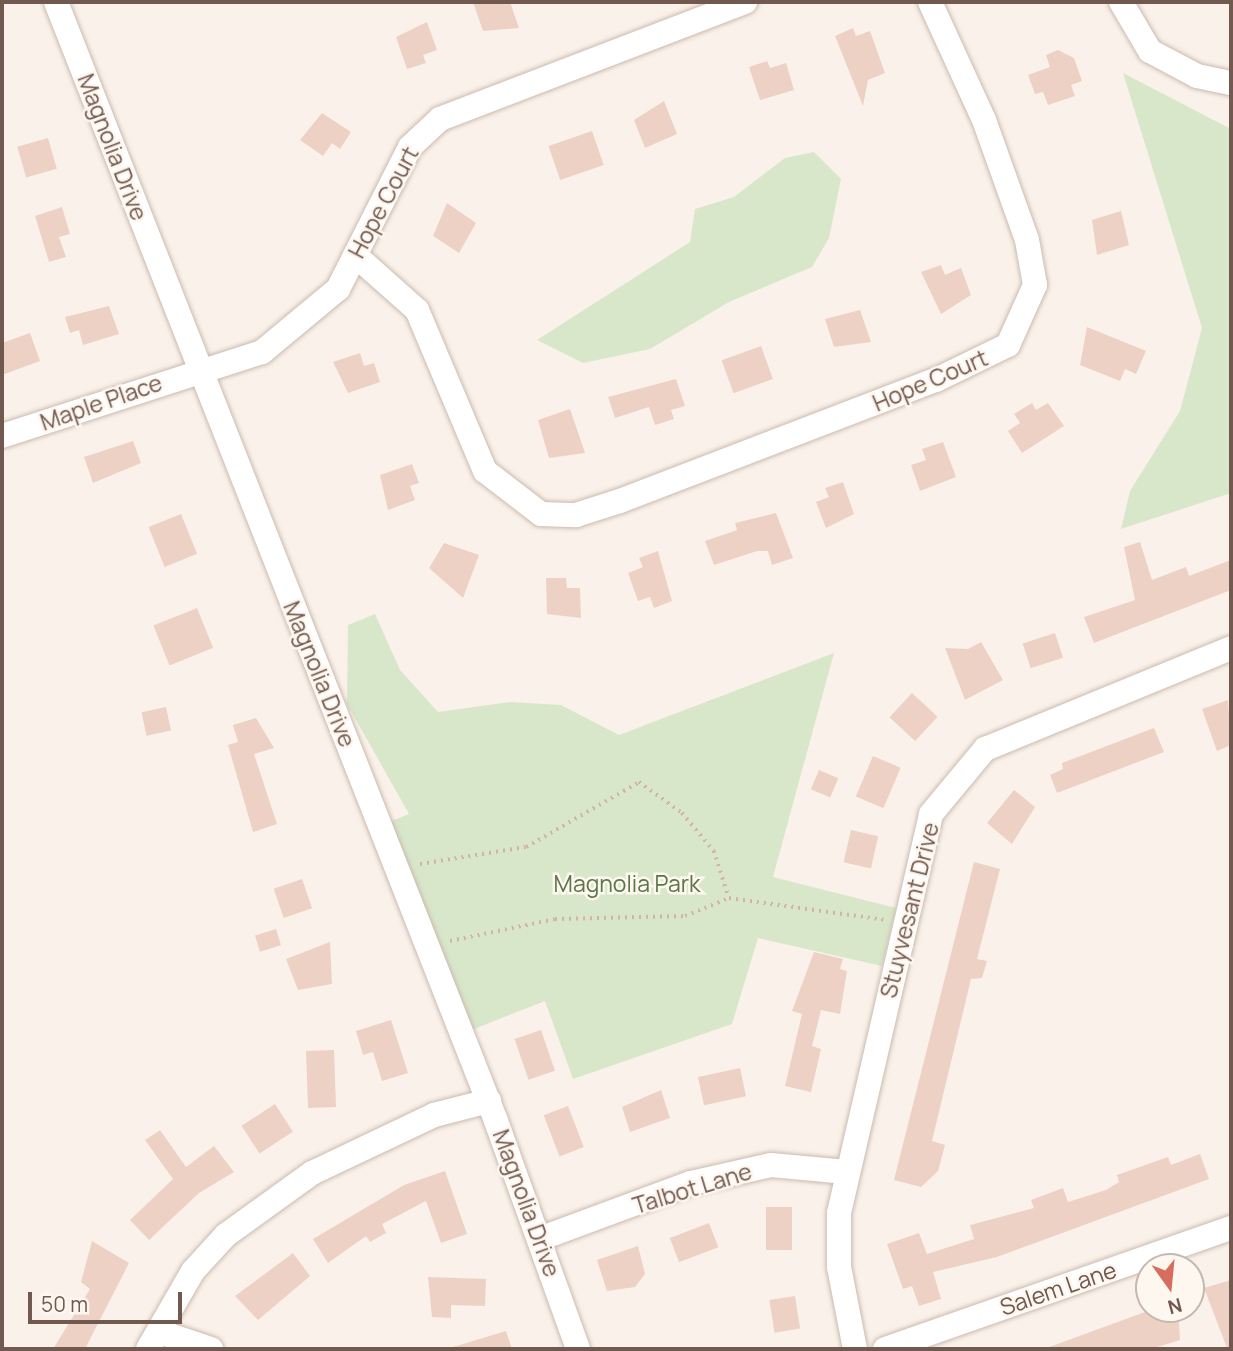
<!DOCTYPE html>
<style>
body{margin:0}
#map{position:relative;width:1233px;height:1351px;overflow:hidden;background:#faf2ea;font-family:Manrope,sans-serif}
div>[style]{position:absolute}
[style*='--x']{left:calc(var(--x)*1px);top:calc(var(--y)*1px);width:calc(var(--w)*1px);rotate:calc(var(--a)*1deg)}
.green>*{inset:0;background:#d8e7c9}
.building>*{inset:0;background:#edd1c4;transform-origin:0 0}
.path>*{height:3.5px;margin-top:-1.75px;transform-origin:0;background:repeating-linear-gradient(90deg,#d2b4a7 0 2px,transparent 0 7px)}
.roads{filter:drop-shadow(0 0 2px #cbbab0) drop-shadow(0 0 2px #cbbab0)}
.minor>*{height:24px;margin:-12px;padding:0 12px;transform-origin:12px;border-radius:12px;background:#fff}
span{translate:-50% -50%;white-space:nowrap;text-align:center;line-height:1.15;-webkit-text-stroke:5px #fdf7f0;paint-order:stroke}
.street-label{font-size:23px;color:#725950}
.park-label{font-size:23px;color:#5b7749}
.frame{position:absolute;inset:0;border:4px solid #725950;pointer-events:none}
.north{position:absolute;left:1135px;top:1253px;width:70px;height:70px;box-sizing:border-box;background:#fdf7f0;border:2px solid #c5b8b0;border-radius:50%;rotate:165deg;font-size:19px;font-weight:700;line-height:28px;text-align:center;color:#725950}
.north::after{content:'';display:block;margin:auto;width:24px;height:32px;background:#d66d5d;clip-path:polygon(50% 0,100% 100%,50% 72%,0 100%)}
.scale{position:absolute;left:28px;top:1292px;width:154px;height:32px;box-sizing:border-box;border:4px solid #725950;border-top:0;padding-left:9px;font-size:21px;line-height:24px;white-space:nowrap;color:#725950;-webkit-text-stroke:5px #fdf7f0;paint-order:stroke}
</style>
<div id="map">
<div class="green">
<i style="clip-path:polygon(1123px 73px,1231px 129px,1231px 493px,1121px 529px,1130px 491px,1180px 411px,1202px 328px)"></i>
<i style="clip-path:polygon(814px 152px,841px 179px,829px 238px,812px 267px,729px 302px,650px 349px,583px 363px,537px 340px,690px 242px,695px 209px,734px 197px,785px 158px)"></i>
<i style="clip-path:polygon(375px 614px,400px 670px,438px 712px,510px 702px,561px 705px,619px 735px,834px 653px,773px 877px,896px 908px,882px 966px,758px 938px,732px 1024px,573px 1079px,545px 1001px,469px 1031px,387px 823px,409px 814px,347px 704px,348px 625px)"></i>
</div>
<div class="building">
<i style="clip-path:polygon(473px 2px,510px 2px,519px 28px,483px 31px)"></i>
<i style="clip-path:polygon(427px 22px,437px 50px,423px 55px,426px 63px,407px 69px,396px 37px)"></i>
<i style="clip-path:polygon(853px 28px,856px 36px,870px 31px,885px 73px,868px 80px,863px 106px,835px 36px)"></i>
<i style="clip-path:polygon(1058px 50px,1074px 58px,1082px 81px,1071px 85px,1075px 96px,1048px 105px,1043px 92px,1035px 94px,1028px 75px,1050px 67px,1046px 55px)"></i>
<i style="clip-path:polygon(767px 61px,770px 68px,786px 63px,794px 90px,760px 100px,749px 67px)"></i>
<i style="clip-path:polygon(664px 101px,677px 134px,645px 148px,634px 120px)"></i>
<i style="clip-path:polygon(322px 113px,351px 132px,340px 149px,332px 143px,323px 156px,300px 140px)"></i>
<i style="left:592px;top:131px;width:36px;height:46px;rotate:71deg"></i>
<i style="left:48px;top:138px;width:32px;height:32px;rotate:74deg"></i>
<i style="clip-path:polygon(447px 203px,476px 223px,459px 253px,433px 236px)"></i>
<i style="clip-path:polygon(62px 207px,70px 234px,59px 237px,66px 257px,49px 262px,35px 216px)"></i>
<i style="clip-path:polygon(1121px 211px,1129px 245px,1097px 255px,1092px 220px)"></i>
<i style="clip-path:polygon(941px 265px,945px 275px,961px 268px,971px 295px,941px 314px,921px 272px)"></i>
<i style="clip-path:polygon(109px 306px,119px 334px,83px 345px,79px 330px,70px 333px,65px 317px)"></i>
<i style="clip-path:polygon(860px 310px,871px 342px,834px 347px,825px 319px)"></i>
<i style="clip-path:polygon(1087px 327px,1146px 351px,1136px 374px,1125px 369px,1120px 381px,1080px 365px)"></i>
<i style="clip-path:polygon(30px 333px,40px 361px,2px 375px,2px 343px)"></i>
<i style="left:761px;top:346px;width:35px;height:42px;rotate:70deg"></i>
<i style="clip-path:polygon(360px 353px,364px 366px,374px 363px,380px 382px,348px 393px,333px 362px)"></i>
<i style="clip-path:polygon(676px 379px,685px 406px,671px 410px,674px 419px,655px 425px,649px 407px,615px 418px,608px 397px)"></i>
<i style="clip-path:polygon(1032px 403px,1036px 410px,1048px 403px,1064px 426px,1022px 453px,1008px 431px,1020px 423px,1014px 414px)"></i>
<i style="clip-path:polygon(570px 409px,585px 453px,549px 458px,538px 420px)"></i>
<i style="clip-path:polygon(133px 441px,141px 463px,93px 483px,84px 457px)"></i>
<i style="clip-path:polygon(943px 442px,956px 477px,920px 491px,911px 465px,926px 460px,922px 449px)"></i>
<i style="clip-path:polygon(412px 464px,419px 483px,410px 486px,415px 500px,388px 510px,380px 475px)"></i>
<i style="clip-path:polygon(843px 482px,854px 514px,826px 528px,816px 502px,829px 497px,825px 488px)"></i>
<i style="clip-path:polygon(776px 513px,793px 558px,772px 565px,768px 551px,757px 551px,714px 565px,705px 541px,737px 530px,735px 523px)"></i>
<i style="left:181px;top:514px;width:43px;height:35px;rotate:68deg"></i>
<i style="clip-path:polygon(1140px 542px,1152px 580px,1186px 567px,1189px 576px,1231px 560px,1231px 590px,1094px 643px,1084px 617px,1135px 600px,1124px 547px)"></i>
<i style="clip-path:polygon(444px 543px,479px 555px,463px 598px,429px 568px)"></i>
<i style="clip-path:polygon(658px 551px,672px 601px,654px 608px,650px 597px,638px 601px,628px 573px,643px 567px,639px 558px)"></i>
<i style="clip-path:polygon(546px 578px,566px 578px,567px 588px,580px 588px,581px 618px,547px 614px)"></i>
<i style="left:197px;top:608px;width:43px;height:47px;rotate:68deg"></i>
<i style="left:1055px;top:633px;width:26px;height:34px;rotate:72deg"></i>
<i style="clip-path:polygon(981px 642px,1003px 680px,965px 700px,945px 648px,968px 649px)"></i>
<i style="left:912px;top:693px;width:35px;height:33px;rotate:43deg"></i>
<i style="clip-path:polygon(1228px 700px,1231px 745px,1217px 751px,1202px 709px)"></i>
<i style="left:166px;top:707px;width:24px;height:25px;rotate:78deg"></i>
<i style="clip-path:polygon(256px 718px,274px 748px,254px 754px,277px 824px,253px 832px,228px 745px,238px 742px,233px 725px)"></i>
<i style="clip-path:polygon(1154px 728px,1164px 752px,1057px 793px,1050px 775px,1063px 769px,1062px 763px)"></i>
<i style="left:873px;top:756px;width:30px;height:44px;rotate:23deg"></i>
<i style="left:819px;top:770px;width:21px;height:21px;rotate:23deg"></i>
<i style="clip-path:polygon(1014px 790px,1035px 807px,1012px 844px,987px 823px)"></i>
<i style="left:851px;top:830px;width:28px;height:33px;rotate:13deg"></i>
<i style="clip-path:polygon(974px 862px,1000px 869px,977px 959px,987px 961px,982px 978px,971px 979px,932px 1141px,945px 1145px,938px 1171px,921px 1187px,894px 1180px)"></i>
<i style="left:302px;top:879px;width:31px;height:30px;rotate:71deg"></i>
<i style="left:276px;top:929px;width:17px;height:22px;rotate:73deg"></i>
<i style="clip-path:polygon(330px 942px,332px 984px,298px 990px,286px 959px)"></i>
<i style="clip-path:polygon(814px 952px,843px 959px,840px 969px,847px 971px,840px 1014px,821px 1010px,812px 1046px,821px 1049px,811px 1092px,785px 1086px,802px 1014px,792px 1011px)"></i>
<i style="clip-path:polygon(391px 1020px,408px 1073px,382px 1081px,373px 1052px,363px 1055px,356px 1031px)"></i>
<i style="left:541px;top:1030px;width:43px;height:28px;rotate:71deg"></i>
<i style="left:334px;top:1050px;width:57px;height:28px;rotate:88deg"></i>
<i style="left:740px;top:1068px;width:29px;height:43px;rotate:78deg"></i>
<i style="clip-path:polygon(661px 1090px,670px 1118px,630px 1132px,622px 1107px)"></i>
<i style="left:275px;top:1104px;width:33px;height:40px;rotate:57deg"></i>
<i style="left:568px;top:1106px;width:44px;height:26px;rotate:69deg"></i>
<i style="clip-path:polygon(160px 1130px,186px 1167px,214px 1146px,234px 1172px,199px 1193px,149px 1240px,130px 1220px,173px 1179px,145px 1140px)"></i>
<i style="clip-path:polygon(1200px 1154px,1209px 1179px,997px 1257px,933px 1272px,941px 1299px,919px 1306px,912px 1286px,903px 1289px,887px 1244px,919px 1233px,927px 1254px,974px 1239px,970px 1225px,1034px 1208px,1031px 1200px,1063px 1188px,1068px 1202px,1106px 1190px,1119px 1182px,1117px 1175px,1168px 1157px,1171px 1165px)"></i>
<i style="clip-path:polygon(445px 1171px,467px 1234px,441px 1243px,426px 1201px,382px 1224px,386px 1233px,370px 1242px,366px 1236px,328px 1263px,313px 1239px,404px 1185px)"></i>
<i style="left:766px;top:1207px;width:26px;height:43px"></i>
<i style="left:709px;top:1223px;width:26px;height:42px;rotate:69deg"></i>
<i style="clip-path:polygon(92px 1241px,129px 1263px,85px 1349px,53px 1349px,90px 1289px,81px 1282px)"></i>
<i style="clip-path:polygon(638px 1246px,645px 1274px,635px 1287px,607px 1291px,597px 1260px)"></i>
<i style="clip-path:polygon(293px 1253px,310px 1276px,258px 1320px,235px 1296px)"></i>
<i style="clip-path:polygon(428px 1277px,486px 1279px,485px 1306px,451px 1305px,451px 1318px,432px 1317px)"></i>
<i style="clip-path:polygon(1231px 1280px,1231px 1347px,1227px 1348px,1204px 1288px)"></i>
<i style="left:795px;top:1296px;width:33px;height:26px;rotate:81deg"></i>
<i style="clip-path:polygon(1153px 1309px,1178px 1309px,1180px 1340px,1151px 1349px,1044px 1349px)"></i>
<i style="clip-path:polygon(506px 1331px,512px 1349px,454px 1349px,453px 1347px)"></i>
</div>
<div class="path">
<i style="--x:420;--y:864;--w:107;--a:-9.1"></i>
<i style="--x:526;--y:847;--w:130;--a:-29.9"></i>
<i style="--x:639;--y:782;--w:53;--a:35.8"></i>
<i style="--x:682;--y:813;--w:50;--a:49.9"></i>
<i style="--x:714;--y:851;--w:49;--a:72.3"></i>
<i style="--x:450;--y:941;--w:107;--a:-11.8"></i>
<i style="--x:555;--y:919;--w:130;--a:-1.3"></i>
<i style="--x:685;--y:916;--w:48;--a:-22.2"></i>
<i style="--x:729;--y:898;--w:159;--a:8"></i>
</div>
<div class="roads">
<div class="minor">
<i style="--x:56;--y:2;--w:1202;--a:68.53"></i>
<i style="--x:496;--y:1121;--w:242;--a:70.2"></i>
<i style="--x:1121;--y:2;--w:57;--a:59.4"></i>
<i style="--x:1150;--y:51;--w:53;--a:28"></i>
<i style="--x:1197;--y:76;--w:35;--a:12"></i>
<i style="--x:355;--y:255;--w:83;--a:41.6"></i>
<i style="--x:417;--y:310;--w:175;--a:67.1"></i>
<i style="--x:485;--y:471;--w:71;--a:37.5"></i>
<i style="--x:541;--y:514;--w:35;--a:2"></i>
<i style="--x:576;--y:515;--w:46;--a:-17.7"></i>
<i style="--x:620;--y:501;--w:338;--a:-21"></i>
<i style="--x:936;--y:380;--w:80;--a:-25.9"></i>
<i style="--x:1008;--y:345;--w:66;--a:-65.8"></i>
<i style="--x:1035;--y:285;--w:46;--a:-100.1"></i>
<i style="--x:1027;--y:240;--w:127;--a:-109.7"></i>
<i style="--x:984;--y:120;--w:130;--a:-114.6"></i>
<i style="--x:2;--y:436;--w:273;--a:-17.9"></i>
<i style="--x:262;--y:352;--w:99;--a:-39.7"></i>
<i style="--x:338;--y:289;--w:159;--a:-63.1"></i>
<i style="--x:410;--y:147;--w:41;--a:-43"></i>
<i style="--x:440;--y:119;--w:327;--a:-21"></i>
<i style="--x:542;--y:1238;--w:159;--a:-20.3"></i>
<i style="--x:691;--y:1183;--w:82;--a:-12.7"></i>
<i style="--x:771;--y:1165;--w:76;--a:5.3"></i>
<i style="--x:160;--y:1332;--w:54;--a:18.4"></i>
<i style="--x:148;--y:1349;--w:90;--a:-60"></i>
<i style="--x:193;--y:1271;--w:49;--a:-47.5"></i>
<i style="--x:226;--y:1235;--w:106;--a:-35.8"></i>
<i style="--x:312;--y:1173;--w:135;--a:-25.4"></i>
<i style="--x:434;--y:1115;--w:57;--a:-14.3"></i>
<i style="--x:855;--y:1349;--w:84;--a:-101"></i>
<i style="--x:839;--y:1267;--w:54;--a:-90"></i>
<i style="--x:839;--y:1213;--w:409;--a:-77"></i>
<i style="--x:931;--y:814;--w:85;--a:-50.3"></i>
<i style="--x:985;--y:749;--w:266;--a:-22.3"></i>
<i style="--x:885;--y:1349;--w:367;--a:-19.3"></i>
</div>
</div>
<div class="street-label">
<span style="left:113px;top:147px;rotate:69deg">Magnolia Drive</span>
<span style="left:383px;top:202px;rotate:-62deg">Hope Court</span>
<span style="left:930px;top:380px;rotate:-23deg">Hope Court</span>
<span style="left:101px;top:402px;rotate:-19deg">Maple Place</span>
<span style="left:320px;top:674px;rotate:68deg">Magnolia Drive</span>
<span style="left:909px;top:910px;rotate:-76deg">Stuyvesant Drive</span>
<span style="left:692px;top:1188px;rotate:-17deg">Talbot Lane</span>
<span style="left:527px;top:1203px;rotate:70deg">Magnolia Drive</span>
<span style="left:1058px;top:1288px;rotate:-19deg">Salem Lane</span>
</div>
<div class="park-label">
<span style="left:627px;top:883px">Magnolia Park</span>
</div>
<div class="frame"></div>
<div class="north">N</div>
<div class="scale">50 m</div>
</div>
